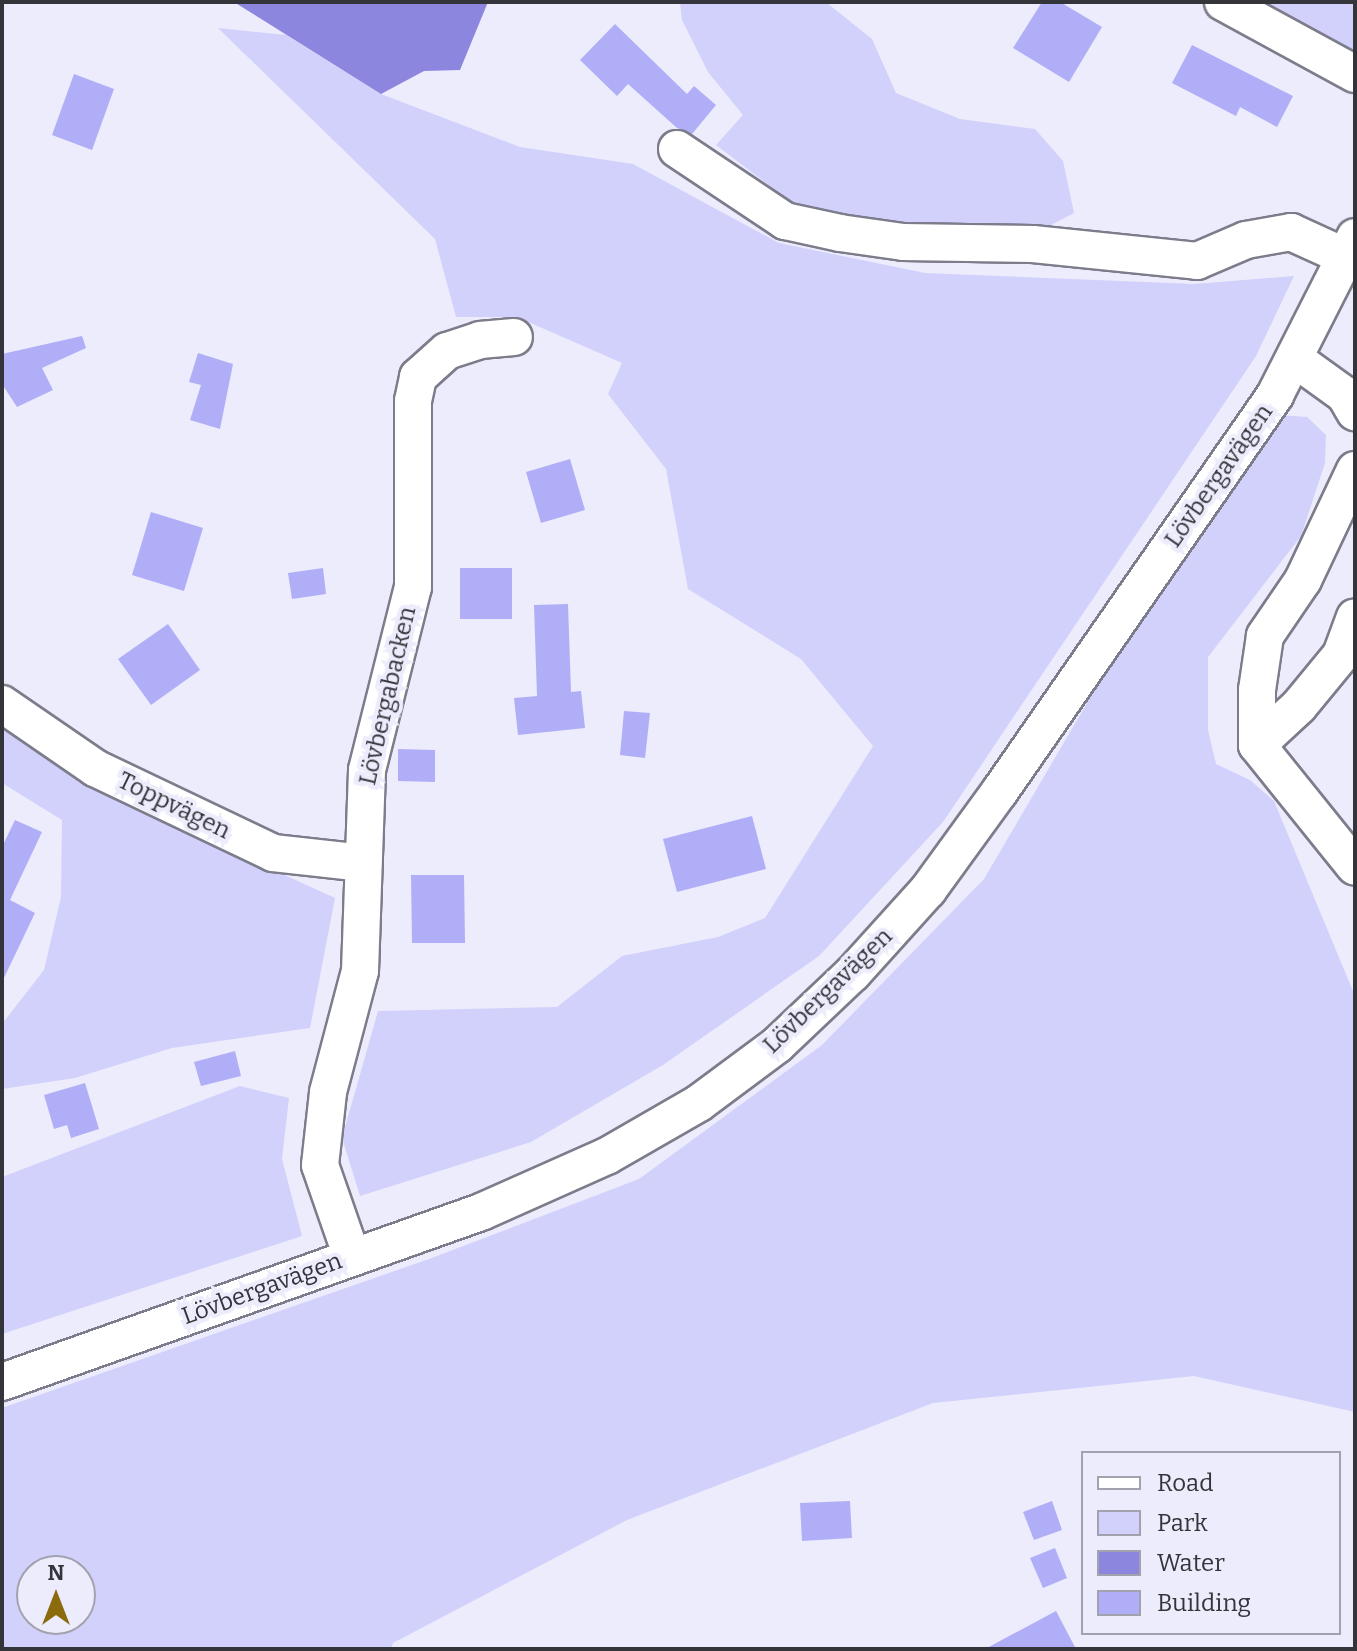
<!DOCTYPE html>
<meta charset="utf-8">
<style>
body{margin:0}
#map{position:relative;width:1357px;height:1651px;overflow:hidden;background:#ececfc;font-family:Bitter,serif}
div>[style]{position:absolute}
.green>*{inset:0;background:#d1d1fc}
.water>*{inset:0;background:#8c86df}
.building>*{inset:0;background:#b1aef8}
.roads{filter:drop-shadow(2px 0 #7c7c8b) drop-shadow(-2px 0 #7c7c8b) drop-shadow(0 2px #7c7c8b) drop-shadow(0 -2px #7c7c8b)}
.minor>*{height:36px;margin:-18px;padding:0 18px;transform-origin:18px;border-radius:18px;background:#fff}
span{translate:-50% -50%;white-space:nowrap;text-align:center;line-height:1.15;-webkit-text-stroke:8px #ececfc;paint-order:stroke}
.street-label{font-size:24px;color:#34343b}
.frame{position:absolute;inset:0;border:4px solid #34343b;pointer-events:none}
.legend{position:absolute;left:1081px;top:1451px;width:260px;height:184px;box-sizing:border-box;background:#ececfc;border:2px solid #a2a2af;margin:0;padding:10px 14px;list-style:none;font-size:24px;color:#34343b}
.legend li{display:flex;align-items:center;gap:16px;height:40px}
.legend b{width:40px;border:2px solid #a2a2af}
.north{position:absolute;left:16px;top:1555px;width:80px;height:80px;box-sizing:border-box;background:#ececfc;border:2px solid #a2a2af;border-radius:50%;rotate:0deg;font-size:22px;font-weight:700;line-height:32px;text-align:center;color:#34343b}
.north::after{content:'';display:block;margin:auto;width:28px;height:36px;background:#8b6b0c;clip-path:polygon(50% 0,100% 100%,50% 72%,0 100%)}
</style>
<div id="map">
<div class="green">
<div style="clip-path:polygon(680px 2px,827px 3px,872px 39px,896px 93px,960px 119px,1035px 129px,1063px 161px,1074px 213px,1041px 230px,873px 224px,796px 206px,716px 145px,743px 115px,708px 72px,682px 20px)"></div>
<div style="clip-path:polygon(1239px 2px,1355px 2px,1355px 66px)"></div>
<div style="clip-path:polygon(218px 28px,286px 35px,381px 94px,520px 147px,633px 164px,779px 243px,925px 273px,1194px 284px,1294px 276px,1256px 356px,943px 822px,819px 956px,663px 1065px,531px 1142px,360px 1196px,342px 1138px,378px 1011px,557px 1007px,622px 956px,718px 937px,765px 918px,873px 746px,801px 659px,688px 589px,666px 469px,608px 394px,622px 363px,517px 317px,456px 317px,435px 239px)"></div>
<div style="clip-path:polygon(evenodd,1279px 415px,1307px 417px,1326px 435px,1325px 463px,1301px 536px,1208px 657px,1208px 730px,1216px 764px,1250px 780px,1274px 801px,1355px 996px,1355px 1412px,1194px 1376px,933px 1403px,627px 1520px,393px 1643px,391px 1649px,2px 1649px,2px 1408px,429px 1259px,639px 1179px,822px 1045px,984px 879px,1138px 616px,1279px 415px,32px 1571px,80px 1571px,80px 1619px,32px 1619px,32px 1571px)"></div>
<div style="clip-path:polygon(2px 725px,230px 850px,335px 898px,310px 1028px,172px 1048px,75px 1078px,2px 1089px,2px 1024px,44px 970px,61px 897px,62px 820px,2px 783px)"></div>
<div style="clip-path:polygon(240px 1086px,289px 1098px,282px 1159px,302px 1236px,2px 1334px,2px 1177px)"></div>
</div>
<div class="water">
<div style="clip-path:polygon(234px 2px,488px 2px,460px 70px,424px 71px,381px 94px)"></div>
</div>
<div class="building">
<div style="clip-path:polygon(1042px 2px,1060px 2px,1102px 27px,1069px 82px,1013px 48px)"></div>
<div style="clip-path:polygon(615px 24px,687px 94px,694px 86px,716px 105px,692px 134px,677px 128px,628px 84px,617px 96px,580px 60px)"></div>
<div style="clip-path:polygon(1192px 45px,1293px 96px,1277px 127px,1240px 107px,1236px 116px,1172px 83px)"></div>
<div style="clip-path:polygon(74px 74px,114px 89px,92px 150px,52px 135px)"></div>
<div style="clip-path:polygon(82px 336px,86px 348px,42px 368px,53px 390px,17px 407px,2px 384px,2px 354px)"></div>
<div style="clip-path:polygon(198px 353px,233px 364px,220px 429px,190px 420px,201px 385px,189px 382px)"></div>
<div style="clip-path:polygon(570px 459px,585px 510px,541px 523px,526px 472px)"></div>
<div style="clip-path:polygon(151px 512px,203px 528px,184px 591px,132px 575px)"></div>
<div style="clip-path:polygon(323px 568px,326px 594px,292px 599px,288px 573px)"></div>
<div style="clip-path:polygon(460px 568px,512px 568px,512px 619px,460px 619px)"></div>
<div style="clip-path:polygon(568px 604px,571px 692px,581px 691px,585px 728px,518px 735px,514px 698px,537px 696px,534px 605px)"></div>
<div style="clip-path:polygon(168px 624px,200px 670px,151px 705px,118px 659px)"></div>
<div style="clip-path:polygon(624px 711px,650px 713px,645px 758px,620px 755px)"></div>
<div style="clip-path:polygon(398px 749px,435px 750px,435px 782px,398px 781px)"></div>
<div style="clip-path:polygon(752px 816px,766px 869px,677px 892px,663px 839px)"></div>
<div style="clip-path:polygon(15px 820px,42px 832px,10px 900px,35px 913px,2px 982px,2px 847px)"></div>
<div style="clip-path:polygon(411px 875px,464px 875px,465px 943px,412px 943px)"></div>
<div style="clip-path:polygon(235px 1051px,241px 1076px,201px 1086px,194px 1062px)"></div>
<div style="clip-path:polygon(85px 1083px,99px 1129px,71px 1138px,67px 1125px,54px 1129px,44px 1095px)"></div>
<div style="clip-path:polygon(850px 1501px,852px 1538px,802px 1541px,800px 1503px)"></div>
<div style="clip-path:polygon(1052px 1501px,1062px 1530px,1034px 1540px,1023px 1512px)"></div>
<div style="clip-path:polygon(1055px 1548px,1067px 1578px,1043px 1588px,1030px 1558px)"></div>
<div style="clip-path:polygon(1056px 1611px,1076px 1649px,985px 1649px)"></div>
</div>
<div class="roads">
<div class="minor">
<div style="left:1223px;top:2px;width:150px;rotate:28.6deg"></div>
<div style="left:677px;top:149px;width:130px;rotate:33.7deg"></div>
<div style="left:785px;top:221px;width:56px;rotate:12.3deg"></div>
<div style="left:840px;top:233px;width:64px;rotate:8.1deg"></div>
<div style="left:903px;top:242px;width:130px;rotate:0.9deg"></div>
<div style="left:1033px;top:244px;width:165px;rotate:5.9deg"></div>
<div style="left:1197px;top:261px;width:53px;rotate:-23.2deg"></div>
<div style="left:1246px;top:240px;width:46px;rotate:-10.1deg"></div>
<div style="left:1291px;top:232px;width:60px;rotate:24.4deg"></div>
<div style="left:1295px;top:359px;width:62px;rotate:35.8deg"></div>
<div style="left:1345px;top:395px;width:20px;rotate:60deg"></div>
<div style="left:1355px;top:470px;width:122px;rotate:115.3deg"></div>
<div style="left:1303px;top:580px;width:68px;rotate:124.2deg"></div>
<div style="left:1265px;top:636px;width:55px;rotate:98.4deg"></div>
<div style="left:1257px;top:690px;width:55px;rotate:90deg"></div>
<div style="left:1257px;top:745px;width:156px;rotate:51.2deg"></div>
<div style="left:2px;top:704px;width:113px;rotate:34.5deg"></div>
<div style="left:95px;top:768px;width:197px;rotate:25.5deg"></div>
<div style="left:273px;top:853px;width:91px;rotate:6.3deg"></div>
<div style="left:1257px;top:745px;width:57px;rotate:-42.9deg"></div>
<div style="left:1299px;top:706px;width:66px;rotate:-50.5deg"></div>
<div style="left:1341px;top:655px;width:40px;rotate:-69.8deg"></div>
<div style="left:352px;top:1257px;width:97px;rotate:-109.2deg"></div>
<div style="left:320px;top:1165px;width:73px;rotate:-83.7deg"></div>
<div style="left:328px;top:1092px;width:125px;rotate:-75.2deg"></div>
<div style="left:360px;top:971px;width:201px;rotate:-88deg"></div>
<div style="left:367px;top:770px;width:189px;rotate:-75.9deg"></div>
<div style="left:413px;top:587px;width:186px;rotate:-90deg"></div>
<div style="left:413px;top:401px;width:25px;rotate:-78deg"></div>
<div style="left:418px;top:377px;width:39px;rotate:-42deg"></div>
<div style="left:447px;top:351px;width:35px;rotate:-18deg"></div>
<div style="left:480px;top:340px;width:34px;rotate:-5deg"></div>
<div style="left:2px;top:1382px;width:508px;rotate:-19.54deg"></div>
<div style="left:481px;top:1212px;width:138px;rotate:-24deg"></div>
<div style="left:607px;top:1156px;width:106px;rotate:-29.9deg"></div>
<div style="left:699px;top:1103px;width:97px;rotate:-36.6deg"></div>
<div style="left:777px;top:1045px;width:105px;rotate:-43.5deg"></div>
<div style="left:853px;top:973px;width:112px;rotate:-47.9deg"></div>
<div style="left:928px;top:890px;width:122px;rotate:-54deg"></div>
<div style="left:1000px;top:791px;width:482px;rotate:-55.2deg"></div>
<div style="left:1275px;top:395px;width:177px;rotate:-63.1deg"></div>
</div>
</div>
<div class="street-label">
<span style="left:1219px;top:476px;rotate:-55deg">Lövbergavägen</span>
<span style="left:388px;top:696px;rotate:-77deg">Lövbergabacken</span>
<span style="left:174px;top:806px;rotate:26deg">Toppvägen</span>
<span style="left:828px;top:991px;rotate:-44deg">Lövbergavägen</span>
<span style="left:262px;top:1289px;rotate:-20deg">Lövbergavägen</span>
</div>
<div class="frame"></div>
<ul class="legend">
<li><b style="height:10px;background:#fff"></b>Road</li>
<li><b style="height:22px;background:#d1d1fc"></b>Park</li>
<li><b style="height:22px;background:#8c86df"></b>Water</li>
<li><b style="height:22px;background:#b1aef8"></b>Building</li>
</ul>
<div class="north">N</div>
</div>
